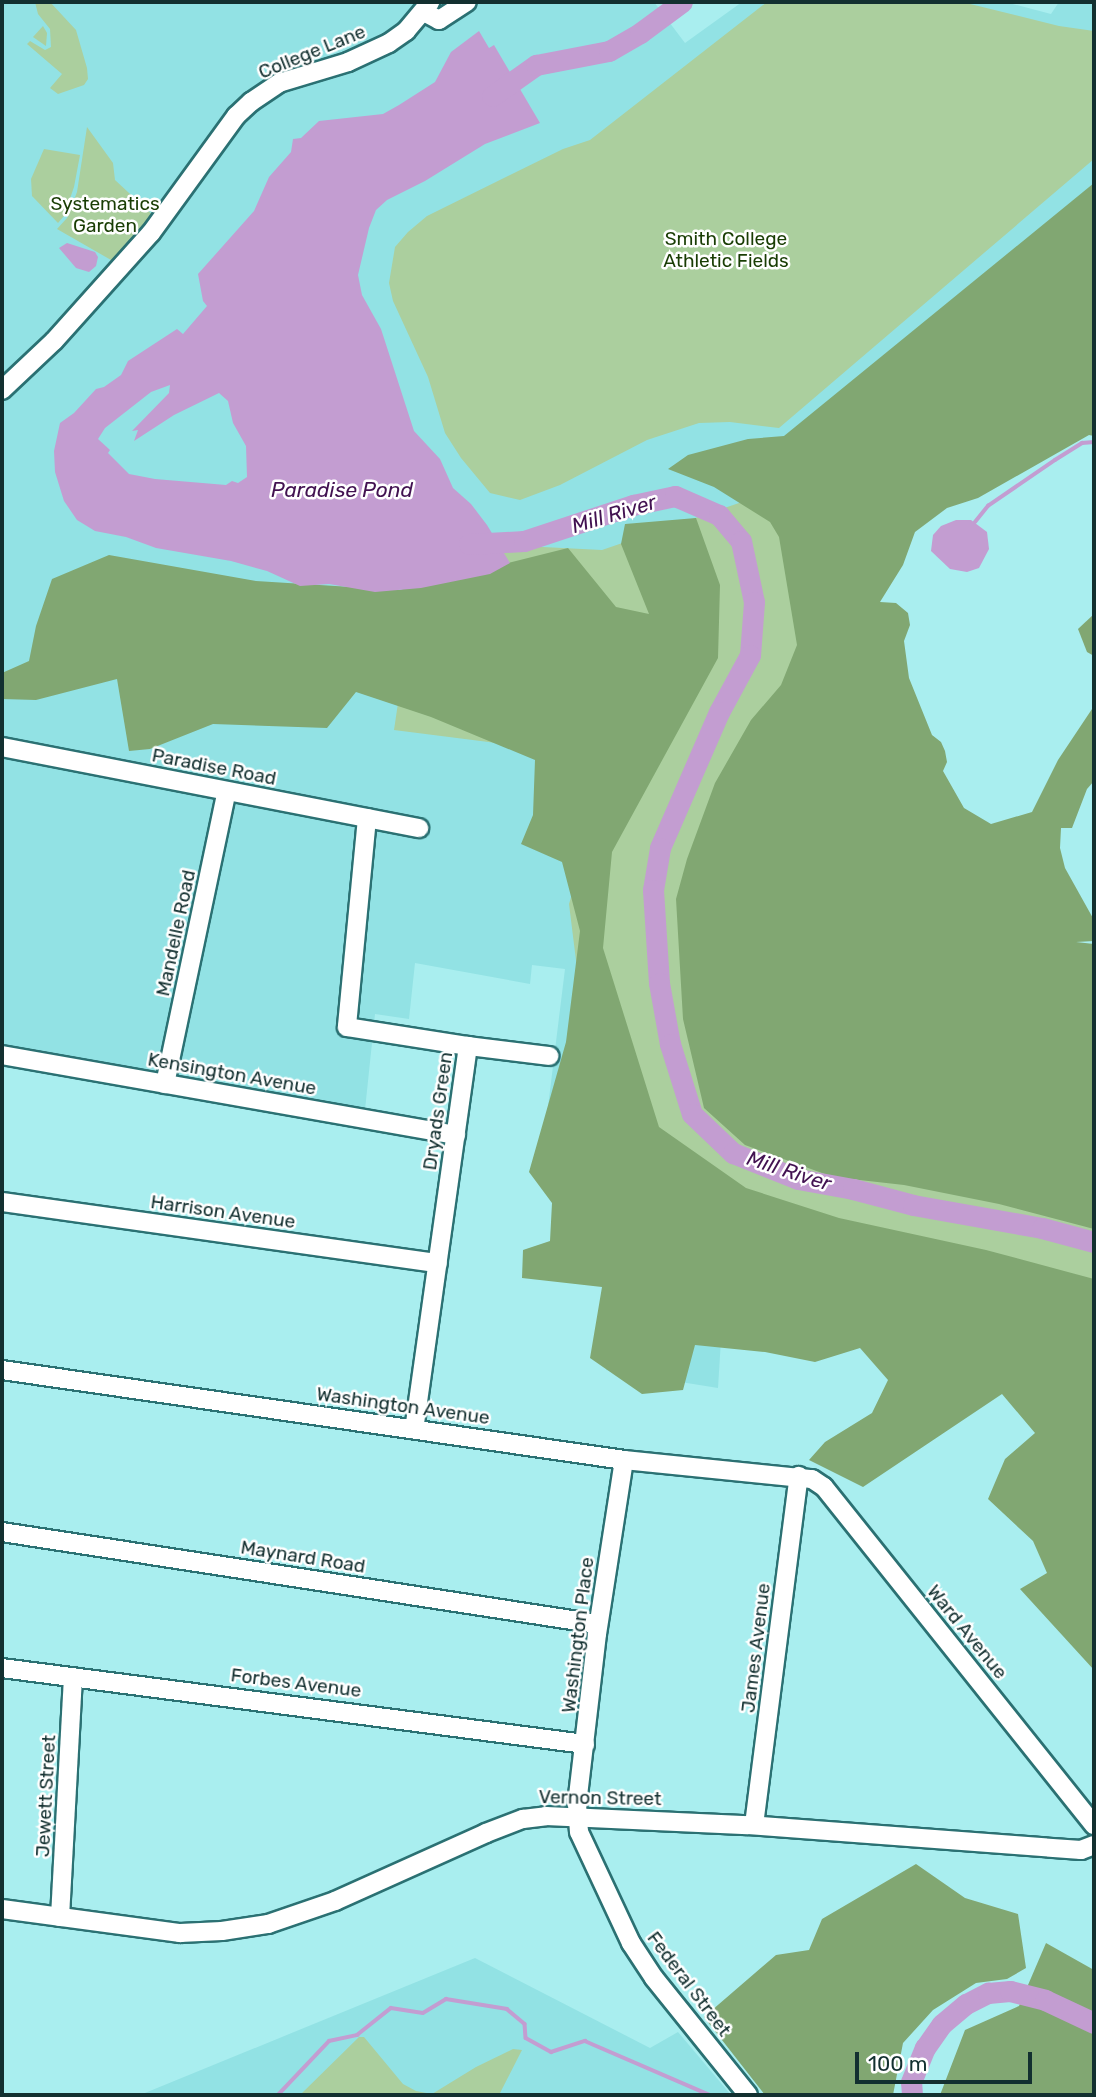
<!DOCTYPE html>
<style>
body{margin:0}
#map{position:relative;width:1096px;height:2097px;overflow:hidden;background:#a9eeef;font-family:Rubik,sans-serif}
div>[style]{position:absolute}
.built>*{inset:0;background:#92e2e4}
.green>*{inset:0;background:#abcf9e}
.forest>*{inset:0;background:#81a772}
.water>*{inset:0;background:#c39dd1}
.stream>*{height:3.5px;margin:-1.75px;padding:0 1.75px;transform-origin:1.75px;border-radius:1.75px;background:#c39dd1}
.river>*{height:21px;margin:-10.5px;padding:0 10.5px;transform-origin:10.5px;border-radius:10.5px;background:#c39dd1}
.roads{filter:drop-shadow(2px 0 #2b7173) drop-shadow(-2px 0 #2b7173) drop-shadow(0 2px #2b7173) drop-shadow(0 -2px #2b7173)}
.minor>*{height:18px;margin:-9px;padding:0 9px;transform-origin:9px;border-radius:9px;background:#fff}
span{translate:-50% -50%;white-space:nowrap;text-align:center;line-height:1.15;-webkit-text-stroke:5px #fff;paint-order:stroke}
.street-label{font-size:19px;color:#133030}
.park-label{font-size:19px;color:#193d04}
.water-label{font-size:21px;color:#421251;font-style:italic}
.frame{position:absolute;inset:0;border:4px solid #133030;pointer-events:none}
.scale{position:absolute;left:855px;top:2052px;width:177px;height:32px;box-sizing:border-box;border:4px solid #133030;border-top:0;padding-left:9px;font-size:21px;line-height:24px;white-space:nowrap;color:#133030;-webkit-text-stroke:5px #fff;paint-order:stroke}
</style>
<div id="map">
<div class="built">
<div style="clip-path:polygon(2px 2px,654px 2px,685px 43px,742px 2px,1005px 2px,1051px 14px,1059px 2px,1094px 2px,1094px 370px,797px 635px,728px 1227px,718px 1388px,606px 1370px,617px 1275px,576px 1136px,545px 1131px,565px 969px,532px 965px,530px 984px,415px 963px,409px 1019px,375px 1014px,365px 1110px,2px 1046px)"></div>
<div style="clip-path:polygon(475px 1958px,650px 2048px,678px 2032px,731px 2095px,140px 2095px)"></div>
</div>
<div class="green">
<div style="clip-path:polygon(35px 2px,50px 2px,76px 30px,87px 68px,88px 79px,84px 85px,58px 94px,50px 88px,62px 74px,27px 44px,30px 41px,45px 50px,51px 47px,50px 29px,38px 14px)"></div>
<div style="clip-path:polygon(767px 2px,962px 2px,1059px 26px,1094px 31px,1094px 159px,779px 428px,730px 422px,699px 423px,647px 440px,560px 485px,520px 500px,490px 493px,461px 458px,445px 433px,428px 377px,393px 301px,389px 283px,395px 247px,408px 232px,427px 216px,563px 149px,590px 140px)"></div>
<div style="clip-path:polygon(43px 26px,47px 33px,46px 46px,33px 37px)"></div>
<div style="clip-path:polygon(87px 127px,113px 163px,115px 180px,155px 217px,91px 292px,87px 289px,111px 260px,57px 229px,67px 218px,77px 192px)"></div>
<div style="clip-path:polygon(44px 149px,80px 155px,74px 187px,64px 216px,58px 223px,32px 196px,31px 179px)"></div>
<div style="clip-path:polygon(785px 460px,875px 768px,1094px 1163px,1094px 1327px,737px 1234px,590px 1073px,569px 904px,613px 758px,394px 730px,422px 541px,602px 550px,739px 503px)"></div>
<div style="clip-path:polygon(359px 2037px,364px 2037px,403px 2084px,416px 2091px,432px 2094px,476px 2067px,513px 2049px,522px 2050px,499px 2095px,300px 2095px)"></div>
</div>
<div class="forest">
<div style="clip-path:polygon(1094px 183px,1094px 436px,1089px 435px,978px 498px,947px 508px,915px 532px,903px 565px,880px 602px,896px 603px,908px 613px,910px 625px,904px 641px,909px 678px,932px 735px,941px 742px,945px 751px,947px 762px,943px 771px,964px 808px,991px 824px,1032px 812px,1058px 760px,1094px 706px,1094px 781px,1087px 789px,1072px 828px,1061px 828px,1060px 848px,1065px 868px,1094px 920px,1094px 941px,1076px 942px,1094px 944px,1094px 1229px,999px 1204px,904px 1185px,833px 1177px,745px 1145px,704px 1108px,683px 1019px,676px 899px,687px 859px,715px 783px,751px 720px,781px 685px,797px 645px,779px 537px,770px 522px,714px 487px,668px 469px,688px 455px,748px 439px,784px 436px)"></div>
<div style="clip-path:polygon(696px 518px,720px 585px,718px 658px,612px 852px,603px 948px,659px 1127px,746px 1188px,839px 1218px,986px 1250px,1094px 1279px,1094px 1670px,1020px 1589px,1047px 1573px,1033px 1541px,988px 1499px,1005px 1459px,1035px 1433px,1002px 1394px,863px 1487px,809px 1460px,825px 1442px,872px 1413px,888px 1380px,860px 1348px,815px 1362px,765px 1352px,695px 1345px,683px 1390px,642px 1394px,590px 1358px,602px 1287px,522px 1278px,523px 1250px,550px 1241px,552px 1203px,529px 1172px,566px 1042px,580px 931px,562px 862px,521px 844px,533px 815px,535px 760px,431px 717px,356px 692px,327px 728px,213px 724px,150px 749px,129px 751px,117px 679px,36px 700px,2px 699px,2px 673px,29px 661px,36px 626px,52px 579px,109px 555px,256px 581px,399px 590px,568px 548px,616px 607px,649px 614px,621px 544px,625px 524px)"></div>
<div style="clip-path:polygon(1094px 614px,1094px 656px,1087px 652px,1078px 629px)"></div>
<div style="clip-path:polygon(916px 1864px,965px 1898px,1018px 1914px,1026px 1968px,1007px 1979px,976px 1983px,933px 2010px,903px 2043px,893px 2095px,765px 2095px,704px 2017px,776px 1955px,809px 1950px,822px 1919px)"></div>
<div style="clip-path:polygon(1046px 1943px,1094px 1970px,1094px 2095px,940px 2095px,965px 2030px,1019px 2006px)"></div>
</div>
<div class="water">
<div style="clip-path:polygon(evenodd,479px 31px,489px 48px,494px 45px,540px 123px,485px 144px,425px 181px,387px 200px,376px 210px,369px 228px,358px 275px,362px 295px,381px 329px,414px 431px,440px 459px,453px 488px,471px 504px,487px 525px,510px 563px,490px 574px,421px 588px,375px 592px,329px 584px,300px 586px,267px 571px,231px 561px,156px 548px,126px 537px,95px 531px,77px 520px,64px 501px,55px 472px,54px 451px,60px 423px,74px 413px,96px 389px,104px 387px,121px 375px,128px 361px,177px 329px,183px 334px,207px 306px,203px 301px,198px 274px,254px 211px,269px 177px,291px 152px,293px 139px,301px 138px,319px 121px,383px 114px,399px 105px,435px 82px,451px 52px,479px 31px,170px 385px,169px 393px,132px 431px,138px 430px,134px 441px,174px 415px,219px 393px,228px 401px,233px 423px,246px 446px,247px 477px,238px 483px,232px 481px,226px 485px,155px 479px,129px 474px,108px 453px,110px 450px,98px 439px,105px 428px,151px 392px,170px 385px)"></div>
<div style="clip-path:polygon(67px 243px,95px 252px,98px 257px,96px 266px,89px 272px,76px 268px,59px 248px)"></div>
<div style="clip-path:polygon(956px 520px,971px 520px,987px 532px,989px 549px,979px 568px,967px 572px,950px 569px,931px 551px,933px 535px,941px 526px)"></div>
</div>
<div class="stream">
<div style="left:975px;top:522px;width:21px;rotate:-51deg"></div>
<div style="left:988px;top:506px;width:81px;rotate:-34.5deg"></div>
<div style="left:1055px;top:460px;width:32px;rotate:-32deg"></div>
<div style="left:1082px;top:443px;width:12px;rotate:-5deg"></div>
<div style="left:278px;top:2095px;width:74px;rotate:-46.6deg"></div>
<div style="left:329px;top:2041px;width:29px;rotate:-12deg"></div>
<div style="left:357px;top:2035px;width:43px;rotate:-38.5deg"></div>
<div style="left:391px;top:2008px;width:32px;rotate:9deg"></div>
<div style="left:423px;top:2013px;width:27px;rotate:-31deg"></div>
<div style="left:446px;top:1999px;width:62px;rotate:9.3deg"></div>
<div style="left:507px;top:2009px;width:23px;rotate:40deg"></div>
<div style="left:525px;top:2024px;width:14px;rotate:86deg"></div>
<div style="left:526px;top:2038px;width:29px;rotate:29deg"></div>
<div style="left:551px;top:2052px;width:36px;rotate:-18deg"></div>
<div style="left:585px;top:2041px;width:136px;rotate:23.4deg"></div>
</div>
<div class="river">
<div style="left:492px;top:96px;width:54px;rotate:-35.2deg"></div>
<div style="left:536px;top:65px;width:74px;rotate:-10.9deg"></div>
<div style="left:609px;top:51px;width:36px;rotate:-30deg"></div>
<div style="left:640px;top:33px;width:52px;rotate:-36.4deg"></div>
<div style="left:469px;top:544px;width:55px;rotate:-3.1deg"></div>
<div style="left:524px;top:541px;width:115px;rotate:-18.3deg"></div>
<div style="left:633px;top:505px;width:43px;rotate:-12.1deg"></div>
<div style="left:675px;top:496px;width:48px;rotate:23.4deg"></div>
<div style="left:719px;top:515px;width:34px;rotate:50deg"></div>
<div style="left:741px;top:541px;width:62px;rotate:78deg"></div>
<div style="left:754px;top:602px;width:53px;rotate:94.3deg"></div>
<div style="left:750px;top:655px;width:65px;rotate:118.5deg"></div>
<div style="left:719px;top:712px;width:148px;rotate:113.5deg"></div>
<div style="left:660px;top:848px;width:43px;rotate:99.5deg"></div>
<div style="left:653px;top:890px;width:93px;rotate:86.3deg"></div>
<div style="left:659px;top:983px;width:62px;rotate:79.8deg"></div>
<div style="left:670px;top:1044px;width:73px;rotate:72.6deg"></div>
<div style="left:692px;top:1114px;width:57px;rotate:43.6deg"></div>
<div style="left:733px;top:1153px;width:70px;rotate:21.8deg"></div>
<div style="left:798px;top:1179px;width:56px;rotate:10.3deg"></div>
<div style="left:853px;top:1189px;width:62px;rotate:14.9deg"></div>
<div style="left:913px;top:1205px;width:131px;rotate:10.1deg"></div>
<div style="left:1042px;top:1228px;width:54px;rotate:15.1deg"></div>
<div style="left:912px;top:2095px;width:13px;rotate:-94deg"></div>
<div style="left:911px;top:2082px;width:37px;rotate:-68deg"></div>
<div style="left:925px;top:2048px;width:29px;rotate:-55deg"></div>
<div style="left:942px;top:2024px;width:31px;rotate:-40deg"></div>
<div style="left:966px;top:2004px;width:25px;rotate:-27deg"></div>
<div style="left:988px;top:1993px;width:22px;rotate:-5deg"></div>
<div style="left:1010px;top:1991px;width:36px;rotate:14deg"></div>
<div style="left:1045px;top:2000px;width:54px;rotate:25.1deg"></div>
</div>
<div class="roads">
<div class="minor">
<div style="left:424px;top:12px;width:17px;rotate:28deg"></div>
<div style="left:439px;top:20px;width:33px;rotate:-33deg"></div>
<div style="left:2px;top:390px;width:71px;rotate:-43.3deg"></div>
<div style="left:54px;top:341px;width:145px;rotate:-48.1deg"></div>
<div style="left:151px;top:233px;width:145px;rotate:-54deg"></div>
<div style="left:236px;top:116px;width:21px;rotate:-43deg"></div>
<div style="left:251px;top:102px;width:34px;rotate:-34deg"></div>
<div style="left:279px;top:83px;width:72px;rotate:-16.9deg"></div>
<div style="left:348px;top:62px;width:45px;rotate:-24.9deg"></div>
<div style="left:389px;top:43px;width:21px;rotate:-35deg"></div>
<div style="left:406px;top:31px;width:38px;rotate:-50deg"></div>
<div style="left:2px;top:747px;width:425px;rotate:11deg"></div>
<div style="left:367px;top:818px;width:210px;rotate:95.5deg"></div>
<div style="left:347px;top:1027px;width:122px;rotate:8.9deg"></div>
<div style="left:468px;top:1046px;width:387px;rotate:98deg"></div>
<div style="left:468px;top:1046px;width:82px;rotate:7deg"></div>
<div style="left:2px;top:1055px;width:461px;rotate:10deg"></div>
<div style="left:165px;top:1084px;width:299px;rotate:-78.1deg"></div>
<div style="left:2px;top:1202px;width:440px;rotate:8deg"></div>
<div style="left:2px;top:1370px;width:628px;rotate:8.23deg"></div>
<div style="left:624px;top:1460px;width:189px;rotate:5.8deg"></div>
<div style="left:812px;top:1479px;width:14px;rotate:34deg"></div>
<div style="left:824px;top:1487px;width:433px;rotate:51.4deg"></div>
<div style="left:624px;top:1460px;width:176px;rotate:98.8deg"></div>
<div style="left:597px;top:1634px;width:171px;rotate:96.7deg"></div>
<div style="left:577px;top:1804px;width:28px;rotate:86deg"></div>
<div style="left:579px;top:1832px;width:123px;rotate:64.9deg"></div>
<div style="left:631px;top:1943px;width:42px;rotate:56.7deg"></div>
<div style="left:654px;top:1978px;width:150px;rotate:51.2deg"></div>
<div style="left:2px;top:1532px;width:603px;rotate:8.78deg"></div>
<div style="left:2px;top:1668px;width:588px;rotate:7.43deg"></div>
<div style="left:754px;top:1825px;width:352px;rotate:-82.7deg"></div>
<div style="left:2px;top:1909px;width:180px;rotate:7.7deg"></div>
<div style="left:180px;top:1933px;width:42px;rotate:-2.7deg"></div>
<div style="left:222px;top:1931px;width:47px;rotate:-8.7deg"></div>
<div style="left:268px;top:1924px;width:71px;rotate:-18.9deg"></div>
<div style="left:335px;top:1901px;width:166px;rotate:-24.2deg"></div>
<div style="left:486px;top:1833px;width:40px;rotate:-21deg"></div>
<div style="left:523px;top:1819px;width:23px;rotate:-7deg"></div>
<div style="left:546px;top:1816px;width:202px;rotate:2.6deg"></div>
<div style="left:748px;top:1825px;width:334px;rotate:4.3deg"></div>
<div style="left:1081px;top:1850px;width:14px;rotate:-21deg"></div>
<div style="left:60px;top:1917px;width:240px;rotate:-86.9deg"></div>
</div>
</div>
<div class="street-label">
<span style="left:312px;top:52px;rotate:-22deg">College Lane</span>
<span style="left:214px;top:767px;rotate:11deg">Paradise Road</span>
<span style="left:176px;top:933px;rotate:-78deg">Mandelle Road</span>
<span style="left:232px;top:1074px;rotate:10deg">Kensington Avenue</span>
<span style="left:438px;top:1111px;rotate:-82deg">Dryads Green</span>
<span style="left:223px;top:1212px;rotate:8deg">Harrison Avenue</span>
<span style="left:403px;top:1406px;rotate:8deg">Washington Avenue</span>
<span style="left:303px;top:1557px;rotate:9deg">Maynard Road</span>
<span style="left:967px;top:1632px;rotate:51deg">Ward Avenue</span>
<span style="left:578px;top:1635px;rotate:-83deg">Washington Place</span>
<span style="left:756px;top:1648px;rotate:-83deg">James Avenue</span>
<span style="left:296px;top:1683px;rotate:7deg">Forbes Avenue</span>
<span style="left:46px;top:1796px;rotate:-87deg">Jewett Street</span>
<span style="left:600px;top:1798px;rotate:1deg">Vernon Street</span>
<span style="left:689px;top:1984px;rotate:53deg">Federal Street</span>
</div>
<div class="park-label">
<span style="left:105px;top:215px">Systematics<br>Garden</span>
<span style="left:726px;top:250px">Smith College<br>Athletic Fields</span>
</div>
<div class="water-label">
<span style="left:342px;top:490px">Paradise Pond</span>
<span style="left:614px;top:514px;rotate:-17deg">Mill River</span>
<span style="left:789px;top:1171px;rotate:18deg">Mill River</span>
</div>
<div class="frame"></div>
<div class="scale">100 m</div>
</div>
